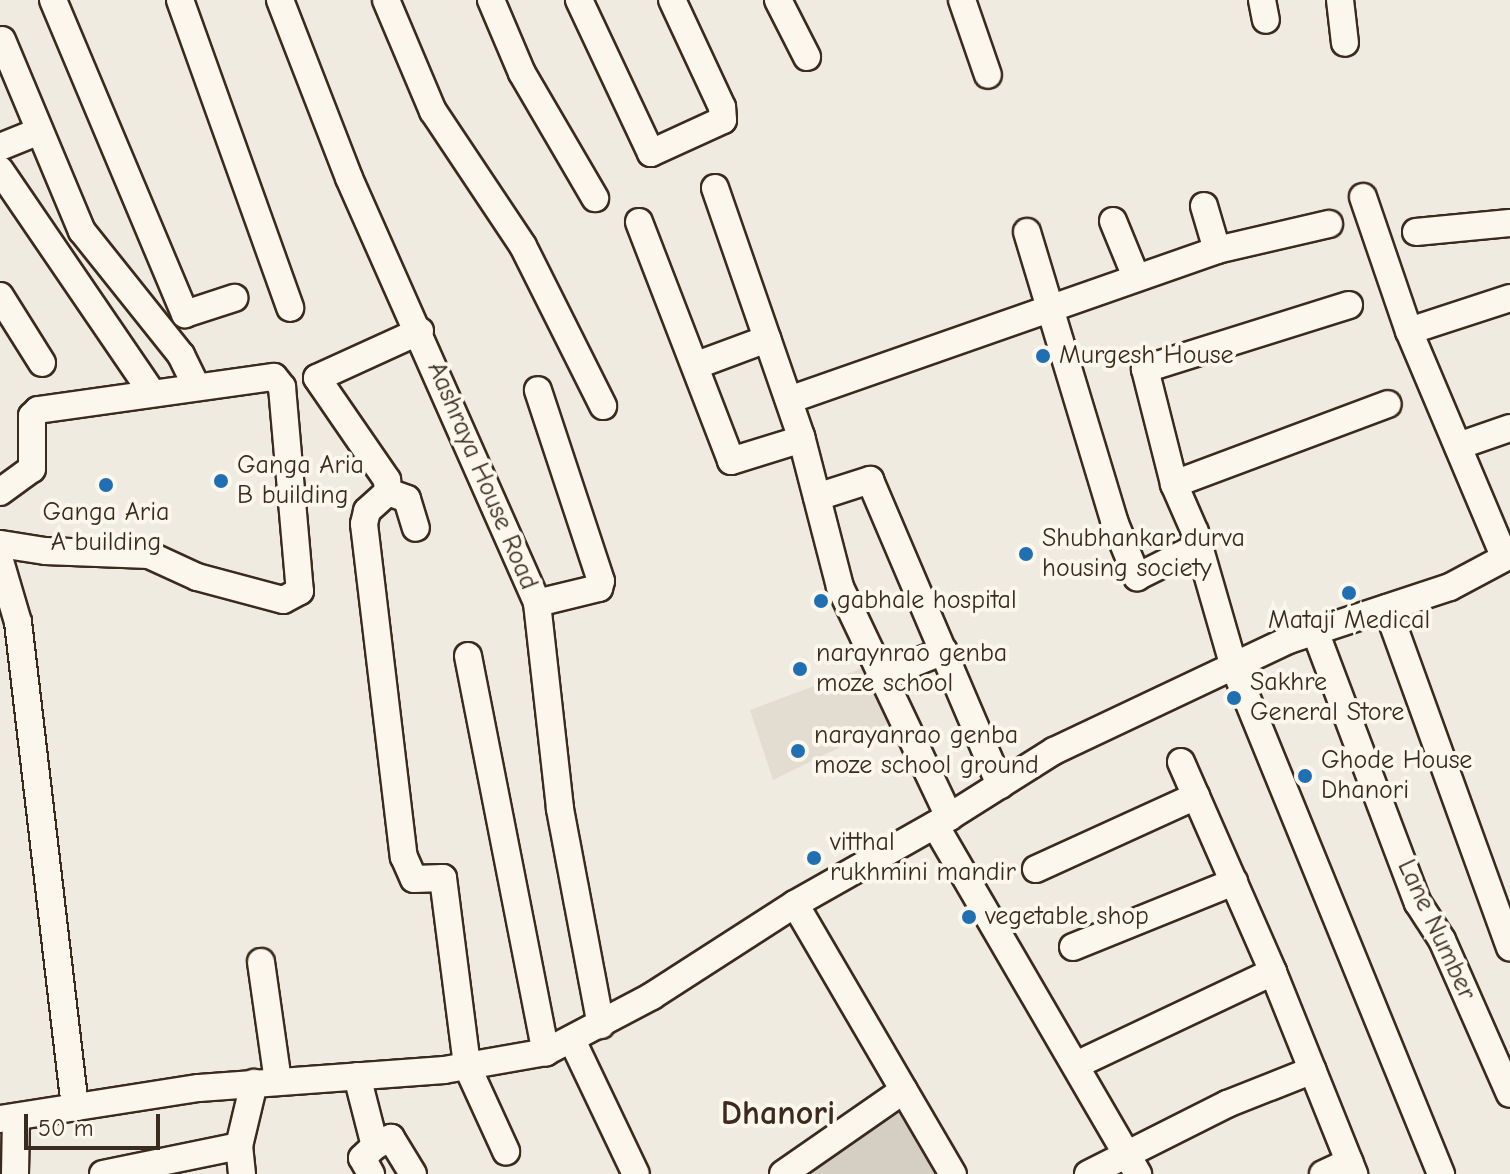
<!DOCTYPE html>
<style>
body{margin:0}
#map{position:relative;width:1510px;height:1174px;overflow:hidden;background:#f0ebe0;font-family:"Comic Neue",sans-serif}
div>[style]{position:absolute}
.built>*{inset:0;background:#e2dcd1}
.green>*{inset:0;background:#d5cec3}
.roads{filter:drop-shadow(2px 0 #3b2a1e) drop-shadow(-2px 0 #3b2a1e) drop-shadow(0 2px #3b2a1e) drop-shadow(0 -2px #3b2a1e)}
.minor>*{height:26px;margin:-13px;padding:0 13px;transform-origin:13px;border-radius:13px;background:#fbf7ec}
.dots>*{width:22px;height:22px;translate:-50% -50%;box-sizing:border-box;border:4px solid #fbf7ec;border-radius:50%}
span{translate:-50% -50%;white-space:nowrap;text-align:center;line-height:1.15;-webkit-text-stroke:8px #fbf7ec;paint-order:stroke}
.poi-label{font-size:26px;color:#3b2a1e}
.left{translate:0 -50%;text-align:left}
.street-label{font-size:26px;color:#3b2a1e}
.district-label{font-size:34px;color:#3b2a1e;font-weight:700}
.scale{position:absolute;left:24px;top:1114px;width:136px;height:36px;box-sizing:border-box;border:4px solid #3b2a1e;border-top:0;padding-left:10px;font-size:24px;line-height:28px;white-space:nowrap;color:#3b2a1e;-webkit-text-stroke:6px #fbf7ec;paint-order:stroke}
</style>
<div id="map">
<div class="built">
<div style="clip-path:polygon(865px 667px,891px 722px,773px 780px,750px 710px)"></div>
</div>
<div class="green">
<div style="clip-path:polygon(901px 1100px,944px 1174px,789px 1174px)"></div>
</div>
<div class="roads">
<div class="minor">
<div style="left:53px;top:0;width:341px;rotate:67.2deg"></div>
<div style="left:185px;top:314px;width:52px;rotate:-18.1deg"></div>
<div style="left:180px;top:0;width:327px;rotate:70.3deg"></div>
<div style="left:280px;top:0;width:191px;rotate:68.8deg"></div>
<div style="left:349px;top:178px;width:465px;rotate:66.1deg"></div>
<div style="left:537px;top:603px;width:207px;rotate:83.6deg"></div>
<div style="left:560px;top:809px;width:220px;rotate:79.3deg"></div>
<div style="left:386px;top:0;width:121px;rotate:67.1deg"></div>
<div style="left:433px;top:111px;width:162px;rotate:56.3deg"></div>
<div style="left:523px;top:246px;width:179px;rotate:63.4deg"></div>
<div style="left:491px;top:0;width:79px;rotate:67deg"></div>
<div style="left:522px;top:73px;width:145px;rotate:59.7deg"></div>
<div style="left:579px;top:0;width:169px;rotate:64.8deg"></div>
<div style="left:651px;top:153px;width:79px;rotate:-24.6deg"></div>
<div style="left:723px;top:120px;width:13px;rotate:-94deg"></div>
<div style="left:722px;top:107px;width:118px;rotate:-115deg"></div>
<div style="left:778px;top:0;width:64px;rotate:63deg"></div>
<div style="left:962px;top:0;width:79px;rotate:70.9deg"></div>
<div style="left:1262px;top:0;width:20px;rotate:79deg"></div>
<div style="left:1340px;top:0;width:43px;rotate:83.4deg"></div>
<div style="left:2px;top:40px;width:207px;rotate:67.3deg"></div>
<div style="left:82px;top:231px;width:159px;rotate:51.4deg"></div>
<div style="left:181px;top:355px;width:34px;rotate:64deg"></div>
<div style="left:0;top:147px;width:40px;rotate:-22deg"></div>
<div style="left:0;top:170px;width:270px;rotate:55.7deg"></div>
<div style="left:715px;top:188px;width:262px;rotate:70.9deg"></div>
<div style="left:801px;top:436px;width:156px;rotate:75.5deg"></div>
<div style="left:840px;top:587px;width:255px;rotate:64.6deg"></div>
<div style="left:1363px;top:197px;width:142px;rotate:71.1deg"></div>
<div style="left:1409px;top:331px;width:246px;rotate:67.1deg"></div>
<div style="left:1204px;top:206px;width:46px;rotate:73.5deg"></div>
<div style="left:1113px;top:221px;width:61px;rotate:67.7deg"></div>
<div style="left:639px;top:222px;width:256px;rotate:68.9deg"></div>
<div style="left:731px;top:461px;width:74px;rotate:-17.2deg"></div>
<div style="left:1027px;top:232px;width:302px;rotate:73.2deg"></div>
<div style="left:1114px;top:521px;width:61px;rotate:67.7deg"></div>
<div style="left:1137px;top:577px;width:65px;rotate:-26.6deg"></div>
<div style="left:1416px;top:232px;width:94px;rotate:-5.5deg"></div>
<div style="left:0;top:296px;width:79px;rotate:57.9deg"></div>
<div style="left:1349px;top:305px;width:214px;rotate:162.6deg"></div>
<div style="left:1145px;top:369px;width:119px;rotate:75.8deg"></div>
<div style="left:1174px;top:484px;width:52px;rotate:66.4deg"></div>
<div style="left:1195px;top:532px;width:137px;rotate:73.9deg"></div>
<div style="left:1233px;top:664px;width:551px;rotate:67.81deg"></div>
<div style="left:420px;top:331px;width:113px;rotate:155.5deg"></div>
<div style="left:317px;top:378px;width:124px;rotate:55.5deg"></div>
<div style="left:387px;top:480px;width:12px;rotate:85deg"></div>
<div style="left:388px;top:492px;width:28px;rotate:138deg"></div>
<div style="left:367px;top:511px;width:13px;rotate:103deg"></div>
<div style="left:364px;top:524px;width:335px;rotate:83.2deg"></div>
<div style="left:404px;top:857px;width:24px;rotate:66deg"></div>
<div style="left:414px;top:879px;width:29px;rotate:-2deg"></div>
<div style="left:443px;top:878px;width:190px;rotate:82.7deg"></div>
<div style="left:467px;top:1066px;width:94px;rotate:65.4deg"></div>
<div style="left:1409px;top:331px;width:106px;rotate:-18.1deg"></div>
<div style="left:697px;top:365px;width:75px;rotate:-20.4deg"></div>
<div style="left:789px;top:400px;width:454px;rotate:-19.3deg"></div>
<div style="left:1217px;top:250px;width:115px;rotate:-13.1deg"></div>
<div style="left:1458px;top:446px;width:55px;rotate:-19.1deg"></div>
<div style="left:1174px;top:484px;width:228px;rotate:-20.5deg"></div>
<div style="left:0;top:492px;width:39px;rotate:-36deg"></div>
<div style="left:32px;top:469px;width:53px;rotate:-90deg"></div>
<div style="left:32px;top:416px;width:8px;rotate:-45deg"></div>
<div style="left:38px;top:410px;width:238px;rotate:-8deg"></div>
<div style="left:274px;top:377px;width:13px;rotate:51deg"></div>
<div style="left:282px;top:387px;width:205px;rotate:85deg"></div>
<div style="left:300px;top:591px;width:19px;rotate:152deg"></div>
<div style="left:283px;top:600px;width:89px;rotate:-165deg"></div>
<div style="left:197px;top:577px;width:53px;rotate:-155.4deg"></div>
<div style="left:149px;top:555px;width:104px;rotate:-177.8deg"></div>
<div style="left:45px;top:551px;width:46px;rotate:-171.2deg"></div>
<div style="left:388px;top:492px;width:20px;rotate:20deg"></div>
<div style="left:407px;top:499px;width:30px;rotate:73deg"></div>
<div style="left:817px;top:497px;width:56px;rotate:-17.8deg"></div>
<div style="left:870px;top:480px;width:332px;rotate:66.9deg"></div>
<div style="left:0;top:561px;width:64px;rotate:73.6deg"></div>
<div style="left:18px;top:622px;width:489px;rotate:83.3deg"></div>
<div style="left:537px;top:603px;width:64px;rotate:-13.6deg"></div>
<div style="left:599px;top:588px;width:7px;rotate:-74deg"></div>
<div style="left:601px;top:581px;width:201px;rotate:-108.3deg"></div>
<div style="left:1387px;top:608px;width:361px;rotate:70.1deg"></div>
<div style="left:1315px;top:631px;width:291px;rotate:69.3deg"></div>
<div style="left:1418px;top:903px;width:44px;rotate:57deg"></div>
<div style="left:1442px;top:940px;width:168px;rotate:66.2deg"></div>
<div style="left:468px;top:656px;width:404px;rotate:78.9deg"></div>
<div style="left:879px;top:677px;width:70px;rotate:-21.8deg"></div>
<div style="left:1181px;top:762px;width:229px;rotate:66.3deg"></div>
<div style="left:1273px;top:972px;width:218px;rotate:68.1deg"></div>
<div style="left:935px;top:825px;width:404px;rotate:59.8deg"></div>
<div style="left:1036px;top:869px;width:176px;rotate:-24.5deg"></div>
<div style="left:795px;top:904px;width:313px;rotate:59.7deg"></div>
<div style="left:1073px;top:947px;width:174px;rotate:-22deg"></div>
<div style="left:261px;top:962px;width:121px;rotate:81.9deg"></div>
<div style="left:572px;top:1040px;width:148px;rotate:64.5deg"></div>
<div style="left:1076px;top:1065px;width:218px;rotate:-25.3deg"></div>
<div style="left:357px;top:1076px;width:72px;rotate:75.6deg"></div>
<div style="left:375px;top:1146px;width:18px;rotate:-27deg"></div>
<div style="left:391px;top:1138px;width:42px;rotate:58.6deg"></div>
<div style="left:0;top:1119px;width:201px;rotate:-8.9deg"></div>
<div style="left:199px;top:1088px;width:246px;rotate:-4.2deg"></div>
<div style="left:444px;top:1070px;width:104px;rotate:-10deg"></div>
<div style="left:546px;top:1052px;width:120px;rotate:-27.8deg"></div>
<div style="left:652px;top:996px;width:170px;rotate:-32.8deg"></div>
<div style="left:795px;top:904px;width:177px;rotate:-29.5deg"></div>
<div style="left:949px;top:817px;width:124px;rotate:-32.2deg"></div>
<div style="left:1054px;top:751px;width:260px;rotate:-25.3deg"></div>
<div style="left:1289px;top:640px;width:169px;rotate:-18.2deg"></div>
<div style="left:1450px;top:587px;width:68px;rotate:-28.1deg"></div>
<div style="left:15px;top:1174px;width:57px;rotate:-89deg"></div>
<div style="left:103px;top:1174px;width:139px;rotate:-11.6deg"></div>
<div style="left:242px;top:1174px;width:28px;rotate:-96deg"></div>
<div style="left:239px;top:1146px;width:65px;rotate:-76.6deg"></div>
<div style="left:371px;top:1174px;width:18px;rotate:-119deg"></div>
<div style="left:362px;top:1158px;width:18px;rotate:-43deg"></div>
<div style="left:783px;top:1174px;width:147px;rotate:-34.8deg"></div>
<div style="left:1088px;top:1174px;width:156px;rotate:-26.7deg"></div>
<div style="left:1227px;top:1104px;width:92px;rotate:-21.6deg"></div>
<div style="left:1323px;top:1174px;width:29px;rotate:-25deg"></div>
</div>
</div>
<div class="dots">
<div style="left:1043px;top:356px;background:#1f6fb2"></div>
<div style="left:221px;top:481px;background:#1f6fb2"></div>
<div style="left:106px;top:485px;background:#1f6fb2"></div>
<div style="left:1026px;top:554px;background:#1f6fb2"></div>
<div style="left:1349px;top:593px;background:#1f6fb2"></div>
<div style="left:821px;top:601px;background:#1f6fb2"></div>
<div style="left:800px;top:669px;background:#1f6fb2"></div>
<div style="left:1234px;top:698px;background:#1f6fb2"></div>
<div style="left:798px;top:751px;background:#1f6fb2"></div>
<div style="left:1305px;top:776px;background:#1f6fb2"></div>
<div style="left:814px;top:858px;background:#1f6fb2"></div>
<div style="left:969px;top:917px;background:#1f6fb2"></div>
</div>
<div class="poi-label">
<span class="left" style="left:1059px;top:356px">Murgesh House</span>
<span class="left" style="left:237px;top:481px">Ganga Aria<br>B building</span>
<span style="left:106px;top:528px">Ganga Aria<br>A building</span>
<span class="left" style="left:1042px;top:554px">Shubhankar durva<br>housing society</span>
<span class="left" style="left:837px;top:601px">gabhale hospital</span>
<span style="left:1349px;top:621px">Mataji Medical</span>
<span class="left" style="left:816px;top:669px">naraynrao genba<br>moze school</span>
<span class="left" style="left:1250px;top:698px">Sakhre<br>General Store</span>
<span class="left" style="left:814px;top:751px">narayanrao genba<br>moze school ground</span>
<span class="left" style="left:1321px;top:776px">Ghode House<br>Dhanori</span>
<span class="left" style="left:830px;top:858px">vitthal<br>rukhmini mandir</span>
<span class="left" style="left:985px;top:917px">vegetable shop</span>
</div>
<div class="street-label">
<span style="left:482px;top:476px;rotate:67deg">Aashraya House Road</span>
<span style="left:1436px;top:930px;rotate:65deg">Lane Number</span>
</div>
<div class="district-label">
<span style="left:778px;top:1114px">Dhanori</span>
</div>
<div class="scale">50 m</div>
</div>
